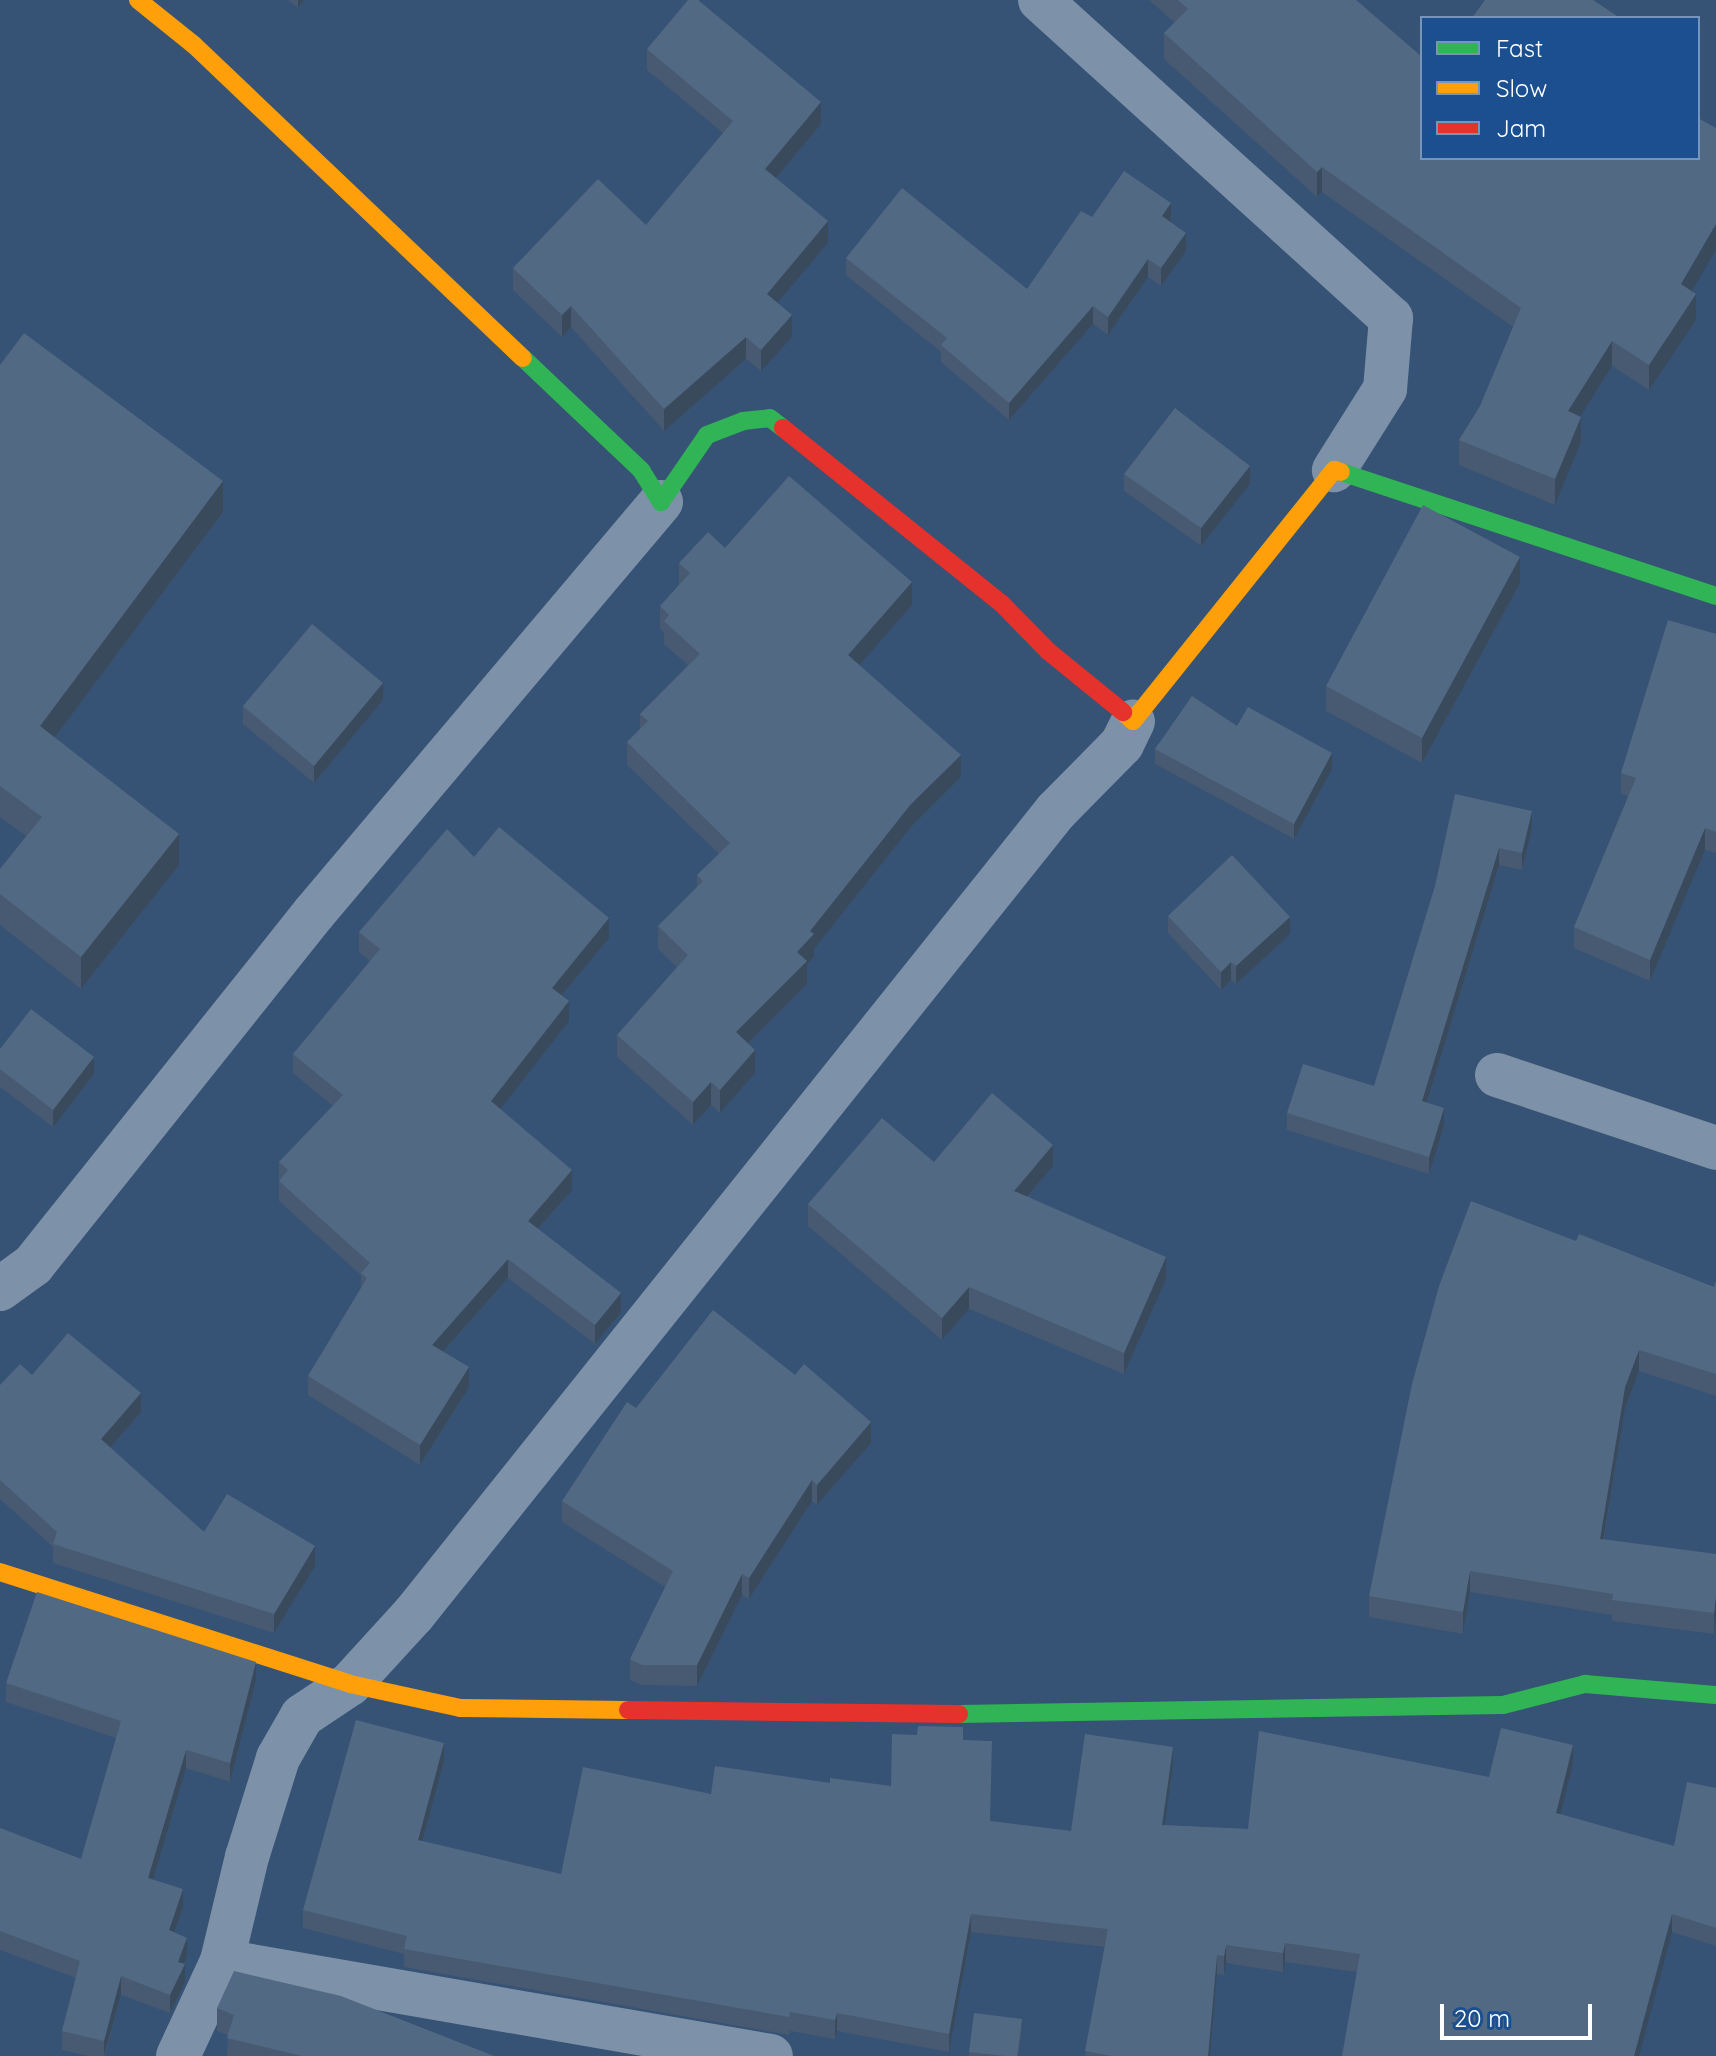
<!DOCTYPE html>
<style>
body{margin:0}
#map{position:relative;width:1716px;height:2056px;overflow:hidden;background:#365274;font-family:Quicksand,sans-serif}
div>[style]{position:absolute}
.street>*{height:44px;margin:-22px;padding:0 22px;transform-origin:22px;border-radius:22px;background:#7d92a8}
.fast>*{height:18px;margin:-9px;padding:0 9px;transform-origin:9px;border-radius:9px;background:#30b455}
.slow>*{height:18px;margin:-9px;padding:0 9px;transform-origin:9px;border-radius:9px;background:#ff9f0a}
.jam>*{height:18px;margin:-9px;padding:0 9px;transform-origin:9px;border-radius:9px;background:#e5322d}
.wall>*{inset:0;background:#475a72}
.shaded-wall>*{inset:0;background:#394a5c}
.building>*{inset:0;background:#526984}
span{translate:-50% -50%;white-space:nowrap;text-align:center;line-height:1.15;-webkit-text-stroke:6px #1b4f8f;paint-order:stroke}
.legend{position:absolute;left:1420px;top:16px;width:280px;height:144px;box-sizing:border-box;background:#1b4f8f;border:2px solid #7695bc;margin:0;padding:10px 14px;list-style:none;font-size:24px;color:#fff}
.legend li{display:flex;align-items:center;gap:16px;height:40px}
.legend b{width:40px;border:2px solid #7695bc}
.scale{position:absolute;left:1440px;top:2004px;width:152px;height:36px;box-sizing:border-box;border:4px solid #fff;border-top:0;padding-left:10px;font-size:24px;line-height:28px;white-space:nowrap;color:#fff;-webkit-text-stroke:6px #1b4f8f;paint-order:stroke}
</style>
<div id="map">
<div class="street">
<div style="left:1040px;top:0;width:474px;rotate:42.2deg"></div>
<div style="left:1391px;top:318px;width:71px;rotate:94.8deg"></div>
<div style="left:1385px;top:389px;width:96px;rotate:122.2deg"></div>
<div style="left:1497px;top:1075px;width:231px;rotate:18.4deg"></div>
<div style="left:0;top:1289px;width:41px;rotate:-36deg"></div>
<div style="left:33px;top:1265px;width:450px;rotate:-51.4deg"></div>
<div style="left:314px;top:913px;width:538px;rotate:-49.83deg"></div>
<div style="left:222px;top:1961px;width:557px;rotate:9.82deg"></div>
<div style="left:178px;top:2056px;width:105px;rotate:-65.1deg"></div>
<div style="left:222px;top:1961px;width:107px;rotate:-76.5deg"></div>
<div style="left:247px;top:1857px;width:104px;rotate:-72.6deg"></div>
<div style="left:278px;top:1758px;width:48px;rotate:-60.3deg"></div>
<div style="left:302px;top:1716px;width:58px;rotate:-33.7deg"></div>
<div style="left:350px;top:1684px;width:95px;rotate:-47.6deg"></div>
<div style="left:414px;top:1614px;width:1028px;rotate:-51.36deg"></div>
<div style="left:1056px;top:811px;width:94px;rotate:-45.4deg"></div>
<div style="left:1122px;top:744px;width:25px;rotate:-64deg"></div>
</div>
<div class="fast">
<div style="left:523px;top:358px;width:163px;rotate:43.5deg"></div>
<div style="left:641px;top:470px;width:38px;rotate:58deg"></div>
<div style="left:661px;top:502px;width:81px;rotate:-55.5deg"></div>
<div style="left:707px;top:435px;width:39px;rotate:-21deg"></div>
<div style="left:743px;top:421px;width:27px;rotate:-6deg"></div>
<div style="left:770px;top:418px;width:16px;rotate:38deg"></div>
<div style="left:1341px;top:472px;width:395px;rotate:18.3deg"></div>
<div style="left:959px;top:1714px;width:544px;rotate:-0.95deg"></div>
<div style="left:1503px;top:1705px;width:85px;rotate:-14.4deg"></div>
<div style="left:1585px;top:1684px;width:131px;rotate:4.8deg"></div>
</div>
<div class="slow">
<div style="left:138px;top:0;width:72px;rotate:38.8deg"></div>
<div style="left:194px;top:45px;width:454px;rotate:43.6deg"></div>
<div style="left:1123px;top:712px;width:13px;rotate:42deg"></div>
<div style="left:1133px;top:721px;width:322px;rotate:-51.3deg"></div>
<div style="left:1334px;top:470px;width:7px;rotate:16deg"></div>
<div style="left:0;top:1572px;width:367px;rotate:17.7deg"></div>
<div style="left:350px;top:1684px;width:113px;rotate:12.3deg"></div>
<div style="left:460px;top:1708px;width:168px;rotate:0.7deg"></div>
</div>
<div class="jam">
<div style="left:783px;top:428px;width:281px;rotate:38.8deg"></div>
<div style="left:1002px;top:604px;width:66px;rotate:45.6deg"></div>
<div style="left:1048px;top:651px;width:97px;rotate:39.1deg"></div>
<div style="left:628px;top:1710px;width:331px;rotate:0.7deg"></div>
</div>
<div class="wall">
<div style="clip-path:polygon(288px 0,304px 0,298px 8px)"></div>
<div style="clip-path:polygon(1149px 0,1356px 0,1692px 291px,1696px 320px,1649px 390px,1612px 366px,1580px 416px,1581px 442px,1555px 505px,1459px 465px,1459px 440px,1480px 406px,1513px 327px,1322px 192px,1317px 197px,1164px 59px,1164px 33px,1175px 23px)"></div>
<div style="clip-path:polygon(647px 49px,821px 124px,776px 178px,828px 243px,777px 303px,792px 337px,761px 371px,746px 359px,664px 431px,571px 327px,562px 337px,513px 290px,513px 268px,646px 225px,723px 133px,647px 70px)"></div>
<div style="clip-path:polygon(1092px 217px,1171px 221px,1170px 222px,1186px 251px,1161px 286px,1148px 277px,1108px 335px,1093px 324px,1009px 420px,941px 362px,941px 352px,846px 275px,846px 258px,1027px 289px)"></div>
<div style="clip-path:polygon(0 365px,223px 512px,55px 737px,179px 865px,81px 989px,0 925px,0 869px,26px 836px,0 817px)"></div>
<div style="clip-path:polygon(1124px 474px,1250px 484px,1201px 546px,1124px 491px)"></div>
<div style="clip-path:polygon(725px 548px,912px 605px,859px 665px,961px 777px,911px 827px,814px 949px,814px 957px,807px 964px,807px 984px,748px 1043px,755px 1073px,720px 1113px,711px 1105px,693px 1125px,617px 1057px,617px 1035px,677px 967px,658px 949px,658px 926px,697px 887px,697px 875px,719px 854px,627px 765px,627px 742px,640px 729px,640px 714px,688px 665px,664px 644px,664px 633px,660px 629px,660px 606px,679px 585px,679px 563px)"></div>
<div style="clip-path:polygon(1520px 583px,1422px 763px,1326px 711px,1326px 686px)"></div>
<div style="clip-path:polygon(1716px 634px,1716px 853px,1705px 850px,1650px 981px,1574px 948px,1574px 927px,1628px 796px,1621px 794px,1621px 773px)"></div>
<div style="clip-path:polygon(383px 700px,314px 783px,243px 724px,243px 706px)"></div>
<div style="clip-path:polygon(1237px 726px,1332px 769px,1294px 839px,1155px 764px,1155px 749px)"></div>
<div style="clip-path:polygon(1532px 828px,1522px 870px,1499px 865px,1427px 1102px,1444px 1125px,1429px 1174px,1287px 1130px,1287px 1113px,1374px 1086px,1435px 886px)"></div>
<div style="clip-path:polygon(474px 857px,609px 938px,562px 995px,569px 1021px,500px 1109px,572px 1190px,538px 1229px,621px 1312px,595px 1344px,508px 1278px,443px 1352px,469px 1387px,420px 1465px,308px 1395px,308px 1376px,361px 1288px,361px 1275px,279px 1201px,279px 1162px,333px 1106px,293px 1073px,293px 1054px,370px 961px,359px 952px,359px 932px)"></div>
<div style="clip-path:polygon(1168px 916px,1290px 934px,1236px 984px,1231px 980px,1221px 990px,1168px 933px)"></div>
<div style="clip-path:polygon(0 1049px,94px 1074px,53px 1127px,0 1087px)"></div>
<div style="clip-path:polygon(934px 1162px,1053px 1166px,1028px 1196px,1166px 1279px,1124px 1374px,969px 1309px,942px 1340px,808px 1226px,808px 1204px)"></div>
<div style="clip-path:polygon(1576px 1241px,1714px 1287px,1716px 1281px,1716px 1396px,1639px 1371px,1625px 1408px,1604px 1539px,1716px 1554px,1716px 1617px,1714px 1634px,1612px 1621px,1612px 1615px,1470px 1592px,1463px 1634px,1369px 1617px,1369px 1596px)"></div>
<div style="clip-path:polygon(32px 1375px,141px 1412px,110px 1448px,204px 1532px,315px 1566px,274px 1633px,53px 1563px,53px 1547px,0 1499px,0 1385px)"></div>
<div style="clip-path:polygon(636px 1408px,871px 1443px,817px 1505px,812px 1501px,749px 1599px,742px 1595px,697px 1686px,642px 1685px,630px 1680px,630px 1659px,665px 1587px,562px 1522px,562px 1501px)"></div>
<div style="clip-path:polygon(256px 1680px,230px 1782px,186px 1768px,153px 1879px,183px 1907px,175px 1933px,187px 1956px,184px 1964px,185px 1982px,170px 2013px,121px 1995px,105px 2056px,89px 2056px,62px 2050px,62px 2031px,76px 1978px,0 1950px,0 1828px,81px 1859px,116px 1738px,6px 1702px,6px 1683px)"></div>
<div style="clip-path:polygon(963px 1740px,991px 1821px,1071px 1831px,1173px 1765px,1164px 1825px,1248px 1829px,1489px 1777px,1573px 1764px,1560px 1814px,1674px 1846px,1716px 1788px,1716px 1946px,1672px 1932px,1357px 1972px,1285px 1962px,1283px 1972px,1226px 1963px,1224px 1975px,1217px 1974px,1210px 2056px,1085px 2056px,1105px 1947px,971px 1932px,949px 2052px,837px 2031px,835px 2039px,790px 2031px,789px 2035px,404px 1967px,404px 1954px,303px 1928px,303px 1910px,444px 1761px,423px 1841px,561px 1874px,711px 1794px,830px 1783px,891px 1786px)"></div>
<div style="clip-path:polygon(217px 2008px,494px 2056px,227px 2056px,228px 2035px,217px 2031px)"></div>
<div style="clip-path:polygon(1022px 2028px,1018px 2056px,969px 2056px,969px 2052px)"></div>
</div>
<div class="shaded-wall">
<div style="clip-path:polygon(298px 0,304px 0,298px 8px)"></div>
<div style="clip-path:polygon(821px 102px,821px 124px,765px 191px,765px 169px)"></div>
<div style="clip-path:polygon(1322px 167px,1322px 192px,1317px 197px,1317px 172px)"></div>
<div style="clip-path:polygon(1171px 203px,1171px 221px,1162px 234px,1162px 216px)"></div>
<div style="clip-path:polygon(828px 221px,828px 243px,767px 315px,767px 294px)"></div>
<div style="clip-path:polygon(1716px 224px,1716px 250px,1681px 309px,1681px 284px)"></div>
<div style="clip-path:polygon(1186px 233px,1186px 251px,1161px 286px,1161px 268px)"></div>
<div style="clip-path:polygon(1148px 259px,1148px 277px,1108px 335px,1108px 317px)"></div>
<div style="clip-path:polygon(1696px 294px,1696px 320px,1649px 390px,1649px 365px)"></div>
<div style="clip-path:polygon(571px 306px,571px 327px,562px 337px,562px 315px)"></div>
<div style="clip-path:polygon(1093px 306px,1093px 324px,1009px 420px,1009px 403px)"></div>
<div style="clip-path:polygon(792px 315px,792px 337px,761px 371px,761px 350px)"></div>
<div style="clip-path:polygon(746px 337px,746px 359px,664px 431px,664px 409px)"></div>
<div style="clip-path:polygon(1612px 341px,1612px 366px,1568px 436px,1568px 411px)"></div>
<div style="clip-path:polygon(1581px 417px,1581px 442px,1555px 505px,1555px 479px)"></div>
<div style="clip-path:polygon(1250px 466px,1250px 484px,1201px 546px,1201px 528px)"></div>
<div style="clip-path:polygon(223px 481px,223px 512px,40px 757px,40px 726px)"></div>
<div style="clip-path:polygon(1520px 557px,1520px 583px,1422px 763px,1422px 738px)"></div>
<div style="clip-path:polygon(912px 582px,912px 605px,848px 678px,848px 655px)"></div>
<div style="clip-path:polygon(383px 683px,383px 700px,314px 783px,314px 766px)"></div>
<div style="clip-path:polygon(1332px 753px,1332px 769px,1294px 839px,1294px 824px)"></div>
<div style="clip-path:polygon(961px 755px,961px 777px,911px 827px,814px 949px,814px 957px,807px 964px,807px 984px,736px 1055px,736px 1032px,797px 952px,810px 931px,911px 804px)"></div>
<div style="clip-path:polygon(1532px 811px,1532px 828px,1522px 870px,1522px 853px)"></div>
<div style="clip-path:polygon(1705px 828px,1705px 850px,1650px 981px,1650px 960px)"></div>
<div style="clip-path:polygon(179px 834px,179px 865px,81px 989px,81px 957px)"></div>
<div style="clip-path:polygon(1499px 848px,1499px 865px,1422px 1118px,1422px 1101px)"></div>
<div style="clip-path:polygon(1290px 917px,1290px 934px,1236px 984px,1236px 966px)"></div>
<div style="clip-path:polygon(609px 918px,609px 938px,552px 1007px,552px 988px)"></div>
<div style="clip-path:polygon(1231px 962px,1231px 980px,1221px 990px,1221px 972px)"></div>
<div style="clip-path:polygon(569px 1001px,569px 1021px,491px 1121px,491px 1101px)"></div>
<div style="clip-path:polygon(755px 1050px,755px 1073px,720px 1113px,720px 1090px)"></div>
<div style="clip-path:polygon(94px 1057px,94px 1074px,53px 1127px,53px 1110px)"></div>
<div style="clip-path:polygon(711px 1082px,711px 1105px,693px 1125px,693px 1102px)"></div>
<div style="clip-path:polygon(1444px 1108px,1444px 1125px,1429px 1174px,1429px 1157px)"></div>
<div style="clip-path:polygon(1053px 1145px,1053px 1166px,1014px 1212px,1014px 1191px)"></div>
<div style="clip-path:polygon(572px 1170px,572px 1190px,528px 1240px,528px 1221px)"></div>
<div style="clip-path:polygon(1166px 1257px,1166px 1279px,1124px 1374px,1124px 1353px)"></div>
<div style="clip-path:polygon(508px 1259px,508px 1278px,432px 1364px,432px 1345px)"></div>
<div style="clip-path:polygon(969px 1287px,969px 1309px,942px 1340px,942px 1318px)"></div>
<div style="clip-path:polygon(621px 1293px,621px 1312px,595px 1344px,595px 1325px)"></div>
<div style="clip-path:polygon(1639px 1350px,1639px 1371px,1625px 1408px,1600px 1560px,1600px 1539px,1625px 1387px)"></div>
<div style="clip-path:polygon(469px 1367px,469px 1387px,420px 1465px,420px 1445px)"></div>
<div style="clip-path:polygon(141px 1393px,141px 1412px,101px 1458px,101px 1439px)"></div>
<div style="clip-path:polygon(871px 1422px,871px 1443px,817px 1505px,817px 1485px)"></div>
<div style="clip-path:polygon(812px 1480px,812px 1501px,749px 1599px,749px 1578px)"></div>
<div style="clip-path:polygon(315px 1546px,315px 1566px,274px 1633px,274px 1614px)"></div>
<div style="clip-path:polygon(1470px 1571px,1470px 1592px,1463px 1634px,1463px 1612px)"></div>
<div style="clip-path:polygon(742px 1574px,742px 1595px,697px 1686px,697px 1665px)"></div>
<div style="clip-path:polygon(1716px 1596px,1716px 1617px,1714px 1634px,1714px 1613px)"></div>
<div style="clip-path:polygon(256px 1662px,256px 1680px,230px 1782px,230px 1763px)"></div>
<div style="clip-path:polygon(444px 1743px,444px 1761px,418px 1858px,418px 1840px)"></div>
<div style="clip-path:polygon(1573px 1745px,1573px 1764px,1556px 1832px,1556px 1813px)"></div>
<div style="clip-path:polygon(1173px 1747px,1173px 1765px,1162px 1844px,1162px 1825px)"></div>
<div style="clip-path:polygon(186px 1750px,186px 1768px,148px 1896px,148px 1878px)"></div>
<div style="clip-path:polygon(183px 1889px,183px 1907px,169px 1949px,169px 1930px)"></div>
<div style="clip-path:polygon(971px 1914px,971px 1932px,949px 2052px,949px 2034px)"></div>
<div style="clip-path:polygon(1672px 1914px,1672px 1932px,1639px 2056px,1634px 2056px)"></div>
<div style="clip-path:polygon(187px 1938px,187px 1956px,183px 1967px,185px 1964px,185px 1982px,170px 2013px,170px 1995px,178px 1962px)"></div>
<div style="clip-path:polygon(1285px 1943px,1285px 1962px,1283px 1972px,1283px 1953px)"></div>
<div style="clip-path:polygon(1226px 1945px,1226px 1963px,1224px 1975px,1224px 1956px)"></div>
<div style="clip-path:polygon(1217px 1955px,1217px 1974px,1210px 2056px,1208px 2056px)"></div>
<div style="clip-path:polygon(121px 1976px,121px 1995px,104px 2056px,104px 2041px)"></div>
<div style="clip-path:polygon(837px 2013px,837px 2031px,835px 2039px,835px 2020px)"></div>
</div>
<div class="building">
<div style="clip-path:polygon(688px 0,698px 0,821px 102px,765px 169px,828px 221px,767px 294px,792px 315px,761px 350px,746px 337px,664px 409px,571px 306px,562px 315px,513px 268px,598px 179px,646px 225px,733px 121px,647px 49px)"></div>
<div style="clip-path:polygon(1178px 0,1356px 0,1422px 57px,1422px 158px,1698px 158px,1698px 118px,1716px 128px,1716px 224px,1681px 284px,1696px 294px,1649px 365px,1612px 341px,1568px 411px,1581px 417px,1555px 479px,1459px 440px,1480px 406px,1521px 308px,1322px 167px,1317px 172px,1164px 33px,1188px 9px)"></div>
<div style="clip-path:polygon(1485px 0,1593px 0,1620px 18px,1472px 18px)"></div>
<div style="clip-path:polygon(1124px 171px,1171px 203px,1162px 216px,1186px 233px,1161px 268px,1148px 259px,1108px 317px,1093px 306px,1009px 403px,941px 345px,947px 338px,846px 258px,902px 188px,1027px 289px,1081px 211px,1092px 217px)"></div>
<div style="clip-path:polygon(24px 333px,223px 481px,40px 726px,179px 834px,81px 957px,0 894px,0 869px,42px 817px,0 786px,0 365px)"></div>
<div style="clip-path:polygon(1175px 408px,1250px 466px,1201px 528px,1124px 474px)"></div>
<div style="clip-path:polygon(789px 476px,912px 582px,848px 655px,961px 755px,911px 804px,810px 931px,814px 934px,797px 952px,807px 961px,736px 1032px,755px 1050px,720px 1090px,711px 1082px,693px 1102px,617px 1035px,688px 955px,658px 926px,703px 881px,697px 875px,730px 843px,627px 742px,648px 721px,640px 714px,700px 654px,664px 621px,669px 615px,660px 606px,690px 573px,679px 563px,708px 532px,725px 548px)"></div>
<div style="clip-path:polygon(1423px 505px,1520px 557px,1422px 738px,1326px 686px)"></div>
<div style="clip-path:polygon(1668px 620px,1716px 634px,1716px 832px,1705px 828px,1650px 960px,1574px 927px,1636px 778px,1621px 773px)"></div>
<div style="clip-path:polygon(312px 624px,383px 683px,314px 766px,243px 706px)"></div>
<div style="clip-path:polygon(1192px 696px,1237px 726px,1248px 707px,1332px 753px,1294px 824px,1155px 749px)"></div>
<div style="clip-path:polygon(1455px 794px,1532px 811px,1522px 853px,1499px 848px,1422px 1101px,1444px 1108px,1429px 1157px,1287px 1113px,1303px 1064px,1374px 1086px,1435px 886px)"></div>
<div style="clip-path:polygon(499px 827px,609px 918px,552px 988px,569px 1001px,491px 1101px,572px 1170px,528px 1221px,621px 1293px,595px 1325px,508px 1259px,432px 1345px,469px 1367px,420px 1445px,308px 1376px,367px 1278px,361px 1273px,370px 1263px,279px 1181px,288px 1170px,279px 1162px,343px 1095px,293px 1054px,380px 949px,359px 932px,447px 829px,474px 857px)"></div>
<div style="clip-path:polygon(1232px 855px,1290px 917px,1236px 966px,1231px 962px,1221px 972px,1168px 916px)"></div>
<div style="clip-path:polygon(31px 1009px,94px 1057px,53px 1110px,0 1069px,0 1049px)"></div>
<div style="clip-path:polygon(992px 1093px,1053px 1145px,1014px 1191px,1166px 1257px,1124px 1353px,969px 1287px,942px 1318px,808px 1204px,882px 1118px,934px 1162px)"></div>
<div style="clip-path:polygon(1471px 1201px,1576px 1241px,1579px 1234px,1714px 1287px,1716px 1281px,1716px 1374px,1639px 1350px,1625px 1387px,1600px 1539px,1716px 1554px,1716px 1596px,1714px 1613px,1612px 1600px,1613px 1594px,1470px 1571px,1463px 1612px,1369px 1596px,1412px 1384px,1439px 1286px)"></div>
<div style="clip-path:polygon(713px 1310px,795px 1375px,804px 1364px,871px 1422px,817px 1485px,812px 1480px,749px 1578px,742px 1574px,697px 1665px,642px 1665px,630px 1659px,673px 1571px,562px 1501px,627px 1402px,636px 1408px)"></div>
<div style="clip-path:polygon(68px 1333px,141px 1393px,101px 1439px,204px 1532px,227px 1494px,315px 1546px,274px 1614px,53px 1544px,57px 1532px,0 1480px,0 1385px,20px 1364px,32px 1375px)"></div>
<div style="clip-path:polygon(37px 1592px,256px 1662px,230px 1763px,186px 1750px,148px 1878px,183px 1889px,169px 1930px,187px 1938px,178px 1962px,185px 1964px,170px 1995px,121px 1976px,104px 2041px,62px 2031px,80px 1961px,0 1931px,0 1828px,81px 1859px,121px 1721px,6px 1683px)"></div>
<div style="clip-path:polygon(356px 1720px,444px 1743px,418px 1840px,561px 1874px,583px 1767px,711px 1794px,715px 1766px,830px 1783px,830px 1778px,891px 1786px,892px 1734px,917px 1735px,918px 1726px,963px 1727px,963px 1740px,992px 1741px,990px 1821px,1071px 1831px,1085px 1734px,1173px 1747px,1162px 1825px,1248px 1829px,1259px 1731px,1489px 1777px,1501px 1728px,1573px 1745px,1556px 1813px,1674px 1846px,1687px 1782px,1716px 1788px,1716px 1928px,1672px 1914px,1634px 2056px,1342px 2056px,1360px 1954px,1285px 1943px,1283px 1953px,1226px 1945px,1224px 1956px,1217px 1955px,1208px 2056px,1112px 2056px,1085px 2051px,1108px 1929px,971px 1914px,949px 2034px,837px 2013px,835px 2020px,790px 2012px,789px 2017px,404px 1949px,407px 1936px,303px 1910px)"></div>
<div style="clip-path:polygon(234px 1971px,341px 1996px,494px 2056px,302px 2056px,227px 2038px,234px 2015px,217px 2008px)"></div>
<div style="clip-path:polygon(974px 2013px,1022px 2019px,1017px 2056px,1005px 2056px,969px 2052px)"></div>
</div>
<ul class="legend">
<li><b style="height:10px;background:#30b455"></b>Fast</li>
<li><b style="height:10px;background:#ff9f0a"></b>Slow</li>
<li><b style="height:10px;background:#e5322d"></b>Jam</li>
</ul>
<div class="scale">20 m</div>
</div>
